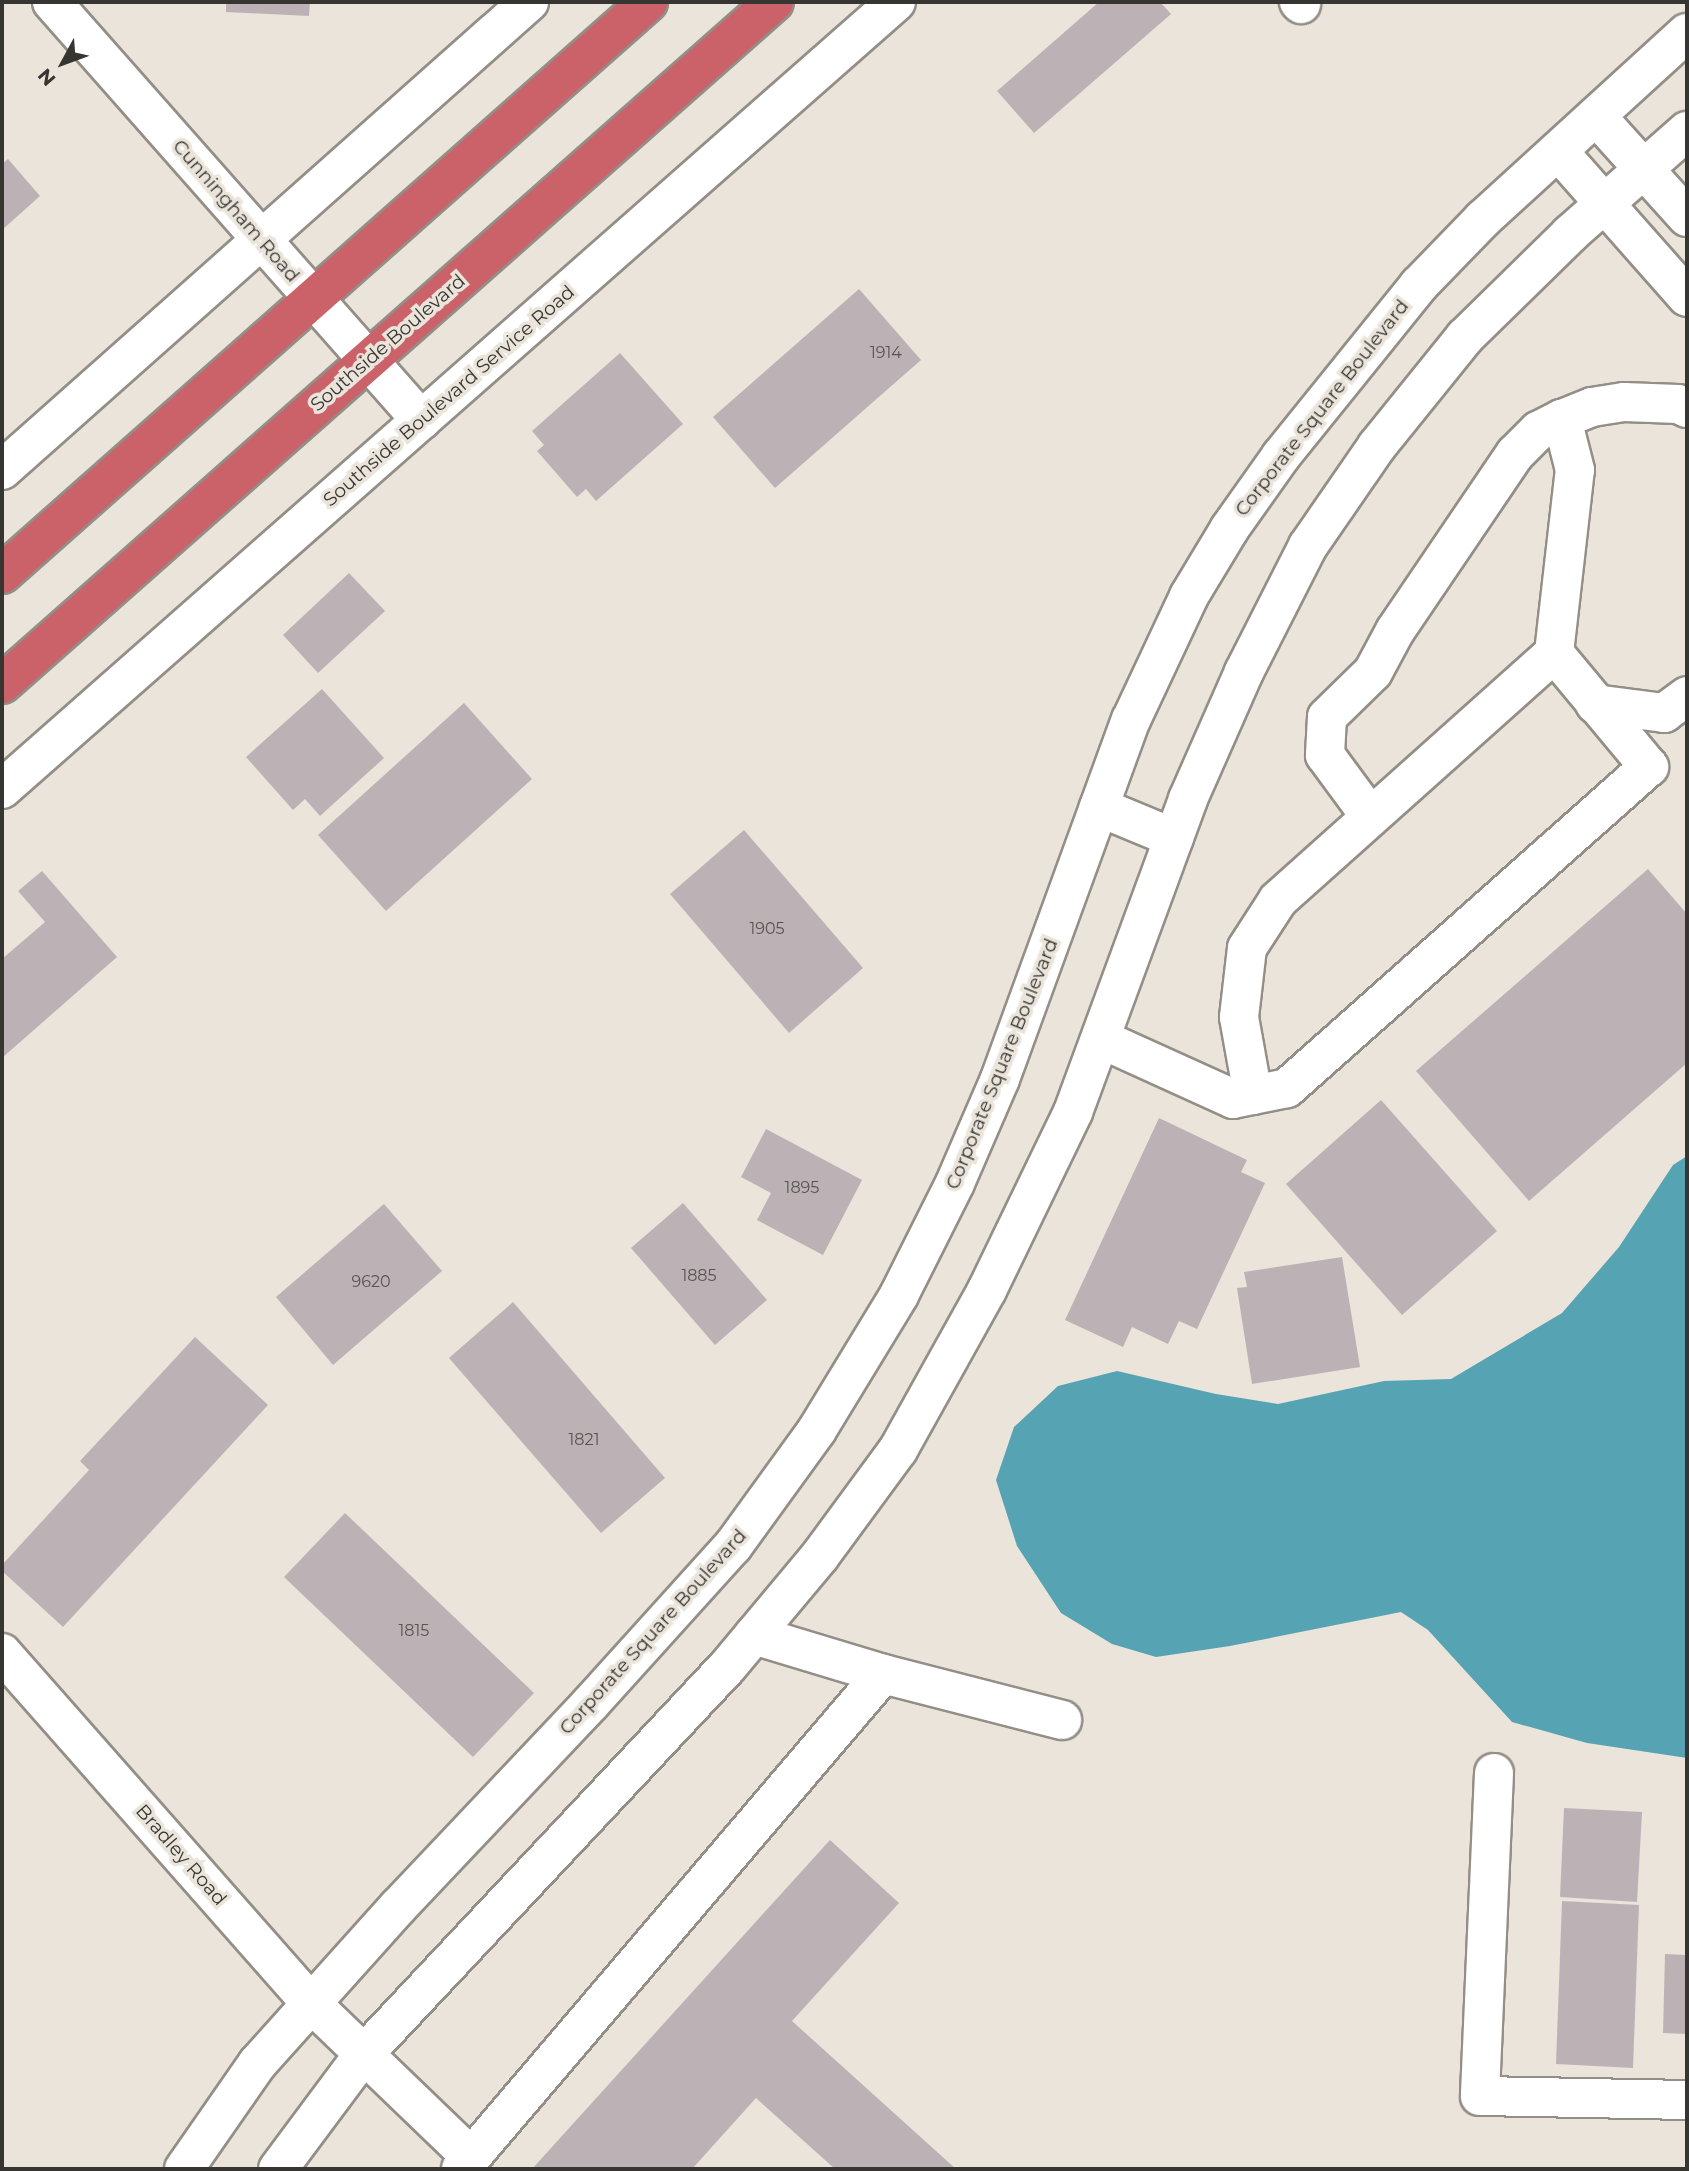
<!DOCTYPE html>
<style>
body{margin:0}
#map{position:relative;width:1689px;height:2171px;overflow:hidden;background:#eae4db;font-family:Montserrat,sans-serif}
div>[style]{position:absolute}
.water>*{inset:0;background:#56a3b4}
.building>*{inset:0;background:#bcb2b6}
.roads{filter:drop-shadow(2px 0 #938e86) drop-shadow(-2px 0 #938e86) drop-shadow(0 2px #938e86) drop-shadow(0 -2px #938e86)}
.minor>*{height:38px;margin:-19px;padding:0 19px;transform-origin:19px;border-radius:19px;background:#fff}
.highway>*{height:38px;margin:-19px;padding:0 19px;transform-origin:19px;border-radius:19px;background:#cb626a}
span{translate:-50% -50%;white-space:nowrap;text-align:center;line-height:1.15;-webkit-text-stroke:7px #eae4db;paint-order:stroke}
.number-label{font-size:16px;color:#585453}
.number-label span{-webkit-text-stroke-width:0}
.street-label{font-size:19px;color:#373532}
.frame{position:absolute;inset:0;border:4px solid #373532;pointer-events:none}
.north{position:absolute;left:28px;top:28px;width:70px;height:70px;-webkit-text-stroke:5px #eae4db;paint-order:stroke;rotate:229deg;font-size:19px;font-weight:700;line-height:28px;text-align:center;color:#373532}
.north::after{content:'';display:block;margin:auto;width:24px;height:32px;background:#373532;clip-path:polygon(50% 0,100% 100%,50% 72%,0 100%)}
</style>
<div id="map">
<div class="water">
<div style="clip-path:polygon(1687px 1156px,1687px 1758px,1587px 1743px,1512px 1722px,1428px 1630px,1401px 1612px,1230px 1646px,1156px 1657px,1112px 1644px,1061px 1613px,1017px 1546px,996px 1480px,1014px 1427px,1058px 1386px,1117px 1371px,1216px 1394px,1278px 1404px,1384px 1381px,1451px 1379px,1562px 1313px,1619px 1247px,1673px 1165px)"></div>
</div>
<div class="building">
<div style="clip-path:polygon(226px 2px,310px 2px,309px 16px,226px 12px)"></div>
<div style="clip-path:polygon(1099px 2px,1160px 2px,1171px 14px,1034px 133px,997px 91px)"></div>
<div style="clip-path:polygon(8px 159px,40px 196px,2px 230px,2px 164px)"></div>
<div style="clip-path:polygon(859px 289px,921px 360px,775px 488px,713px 417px)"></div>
<div style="clip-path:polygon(620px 353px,683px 424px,596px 501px,586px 489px,577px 497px,537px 451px,544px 445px,532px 431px)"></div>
<div style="clip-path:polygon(349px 573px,385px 611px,318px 673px,283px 635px)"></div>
<div style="clip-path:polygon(322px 689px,384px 758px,320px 816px,305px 799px,293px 810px,246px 757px)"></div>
<div style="clip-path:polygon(464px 703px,532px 779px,386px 911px,318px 835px)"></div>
<div style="clip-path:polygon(744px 830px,863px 968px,789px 1033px,670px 894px)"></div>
<div style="clip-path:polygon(1648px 869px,1687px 914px,1687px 1063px,1529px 1201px,1416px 1071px)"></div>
<div style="clip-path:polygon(42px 871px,117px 957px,2px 1058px,2px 959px,45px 922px,18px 891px)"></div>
<div style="clip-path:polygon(1381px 1100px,1497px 1231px,1402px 1315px,1286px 1184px)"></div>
<div style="clip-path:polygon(1159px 1118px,1247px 1160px,1241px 1172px,1265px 1183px,1197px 1329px,1179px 1321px,1168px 1344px,1132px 1327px,1123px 1347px,1065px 1320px)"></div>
<div style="clip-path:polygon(766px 1129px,862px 1180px,823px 1255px,757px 1220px,771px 1193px,741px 1177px)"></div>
<div style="clip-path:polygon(683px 1203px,767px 1300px,715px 1345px,631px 1248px)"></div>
<div style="clip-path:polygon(384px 1204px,442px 1271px,333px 1365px,276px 1297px)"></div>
<div style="clip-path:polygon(1342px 1257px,1360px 1367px,1252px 1384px,1237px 1288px,1247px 1287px,1244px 1272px)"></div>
<div style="clip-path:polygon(513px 1302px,665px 1478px,601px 1533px,449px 1358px)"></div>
<div style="clip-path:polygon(195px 1337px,268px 1405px,63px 1627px,2px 1571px,2px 1565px,89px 1470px,80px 1461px)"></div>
<div style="clip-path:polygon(345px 1513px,534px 1693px,473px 1757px,284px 1577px)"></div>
<div style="clip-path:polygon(1564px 1808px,1642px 1812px,1637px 1902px,1560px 1897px)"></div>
<div style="clip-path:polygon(830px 1840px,899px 1903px,792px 2021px,956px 2169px,835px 2169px,756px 2098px,692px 2169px,532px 2169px)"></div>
<div style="clip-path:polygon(1562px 1901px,1639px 1905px,1633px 2068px,1556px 2064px)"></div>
<div style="clip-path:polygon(1665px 1954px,1687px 1955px,1687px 2034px,1663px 2033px)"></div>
</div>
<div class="roads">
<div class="minor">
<div style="left:52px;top:2px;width:558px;rotate:48.56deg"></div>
<div style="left:1299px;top:2px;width:3px;rotate:45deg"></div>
<div style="left:1596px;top:116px;width:136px;rotate:48deg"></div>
<div style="left:1558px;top:151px;width:195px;rotate:48.5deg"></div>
<div style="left:2px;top:470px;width:705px;rotate:-41.61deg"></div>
<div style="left:1595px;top:704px;width:70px;rotate:7.4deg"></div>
<div style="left:1664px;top:713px;width:29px;rotate:-36deg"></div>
<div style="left:2px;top:789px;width:1191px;rotate:-41.36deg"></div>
<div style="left:1099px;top:807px;width:81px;rotate:22.5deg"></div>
<div style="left:1370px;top:816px;width:76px;rotate:-126.4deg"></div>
<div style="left:1325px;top:755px;width:38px;rotate:-87deg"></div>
<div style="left:1327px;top:717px;width:64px;rotate:-44.4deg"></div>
<div style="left:1373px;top:672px;width:47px;rotate:-61.8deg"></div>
<div style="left:1395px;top:631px;width:214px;rotate:-55.9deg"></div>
<div style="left:1515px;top:454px;width:33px;rotate:-45deg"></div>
<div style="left:1538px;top:431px;width:27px;rotate:-27deg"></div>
<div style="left:1101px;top:1039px;width:145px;rotate:24.4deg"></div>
<div style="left:1233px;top:1099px;width:55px;rotate:-11.5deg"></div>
<div style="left:1287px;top:1088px;width:484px;rotate:-41.6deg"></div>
<div style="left:1649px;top:767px;width:148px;rotate:-129.8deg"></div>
<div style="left:1253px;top:1095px;width:79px;rotate:-100.2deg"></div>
<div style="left:1239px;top:1017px;width:69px;rotate:-83.4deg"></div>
<div style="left:1247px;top:948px;width:57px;rotate:-57.1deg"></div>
<div style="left:1278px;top:900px;width:370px;rotate:-41.8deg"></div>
<div style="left:1554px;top:653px;width:184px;rotate:-83.5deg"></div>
<div style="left:1575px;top:470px;width:53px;rotate:-104.3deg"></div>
<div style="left:1562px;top:419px;width:32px;rotate:-22deg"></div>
<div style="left:1592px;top:407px;width:32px;rotate:-9deg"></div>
<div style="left:1624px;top:402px;width:54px;rotate:2.1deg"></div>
<div style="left:1678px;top:404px;width:10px;rotate:24deg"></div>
<div style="left:754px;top:1635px;width:135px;rotate:16.8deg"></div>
<div style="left:2px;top:1653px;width:467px;rotate:48.6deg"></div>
<div style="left:311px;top:2003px;width:222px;rotate:43.9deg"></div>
<div style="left:1494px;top:1773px;width:323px;rotate:92.5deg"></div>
<div style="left:1480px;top:2096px;width:207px;rotate:1.1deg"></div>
<div style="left:184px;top:2169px;width:128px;rotate:-55.2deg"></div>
<div style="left:257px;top:2064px;width:212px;rotate:-48.1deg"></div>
<div style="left:399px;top:1906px;width:279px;rotate:-46.6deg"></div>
<div style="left:591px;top:1703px;width:212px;rotate:-47.9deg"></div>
<div style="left:733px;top:1546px;width:143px;rotate:-54.1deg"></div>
<div style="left:817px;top:1430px;width:158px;rotate:-58.7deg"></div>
<div style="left:899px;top:1295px;width:125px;rotate:-63.4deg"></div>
<div style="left:955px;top:1183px;width:113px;rotate:-66.6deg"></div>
<div style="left:1000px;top:1079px;width:382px;rotate:-70deg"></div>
<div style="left:1131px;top:720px;width:137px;rotate:-64.9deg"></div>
<div style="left:1189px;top:596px;width:79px;rotate:-58.9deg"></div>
<div style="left:1230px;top:528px;width:88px;rotate:-54.7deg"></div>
<div style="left:1281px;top:456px;width:220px;rotate:-51.1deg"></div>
<div style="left:1419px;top:285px;width:92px;rotate:-45.9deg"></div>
<div style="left:1483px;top:219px;width:276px;rotate:-42.4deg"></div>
<div style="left:278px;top:2169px;width:142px;rotate:-53.3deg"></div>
<div style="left:363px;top:2055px;width:533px;rotate:-46.82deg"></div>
<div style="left:728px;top:1666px;width:143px;rotate:-50.1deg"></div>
<div style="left:820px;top:1556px;width:132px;rotate:-53.7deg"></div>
<div style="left:898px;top:1450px;width:183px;rotate:-60.9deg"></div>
<div style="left:987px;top:1290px;width:198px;rotate:-64.2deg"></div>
<div style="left:1073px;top:1112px;width:333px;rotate:-69.8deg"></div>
<div style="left:1188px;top:799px;width:139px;rotate:-66.2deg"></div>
<div style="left:1244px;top:672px;width:141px;rotate:-63.1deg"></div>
<div style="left:1308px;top:546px;width:121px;rotate:-55.4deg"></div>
<div style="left:1377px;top:446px;width:140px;rotate:-51.1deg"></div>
<div style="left:1465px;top:337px;width:147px;rotate:-44.4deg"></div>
<div style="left:1570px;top:234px;width:156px;rotate:-41.4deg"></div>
<div style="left:461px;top:2169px;width:650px;rotate:-49.55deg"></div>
<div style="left:883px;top:1674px;width:185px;rotate:14.4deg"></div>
</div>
<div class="highway">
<div style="left:2px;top:574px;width:863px;rotate:-41.52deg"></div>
<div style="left:2px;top:684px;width:1030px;rotate:-41.46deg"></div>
</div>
</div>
<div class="number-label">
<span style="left:886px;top:353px">1914</span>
<span style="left:767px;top:929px">1905</span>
<span style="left:802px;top:1188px">1895</span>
<span style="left:699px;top:1276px">1885</span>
<span style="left:371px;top:1282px">9620</span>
<span style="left:584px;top:1440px">1821</span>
<span style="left:414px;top:1631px">1815</span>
</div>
<div class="street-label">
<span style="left:236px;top:211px;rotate:49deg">Cunningham Road</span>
<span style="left:388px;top:343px;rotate:-41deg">Southside Boulevard</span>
<span style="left:449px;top:396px;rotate:-41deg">Southside Boulevard Service Road</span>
<span style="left:1322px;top:408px;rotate:-52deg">Corporate Square Boulevard</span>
<span style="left:1002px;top:1064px;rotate:-68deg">Corporate Square Boulevard</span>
<span style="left:653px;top:1632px;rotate:-48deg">Corporate Square Boulevard</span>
<span style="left:181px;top:1855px;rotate:49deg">Bradley Road</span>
</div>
<div class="frame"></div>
<div class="north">N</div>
</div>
